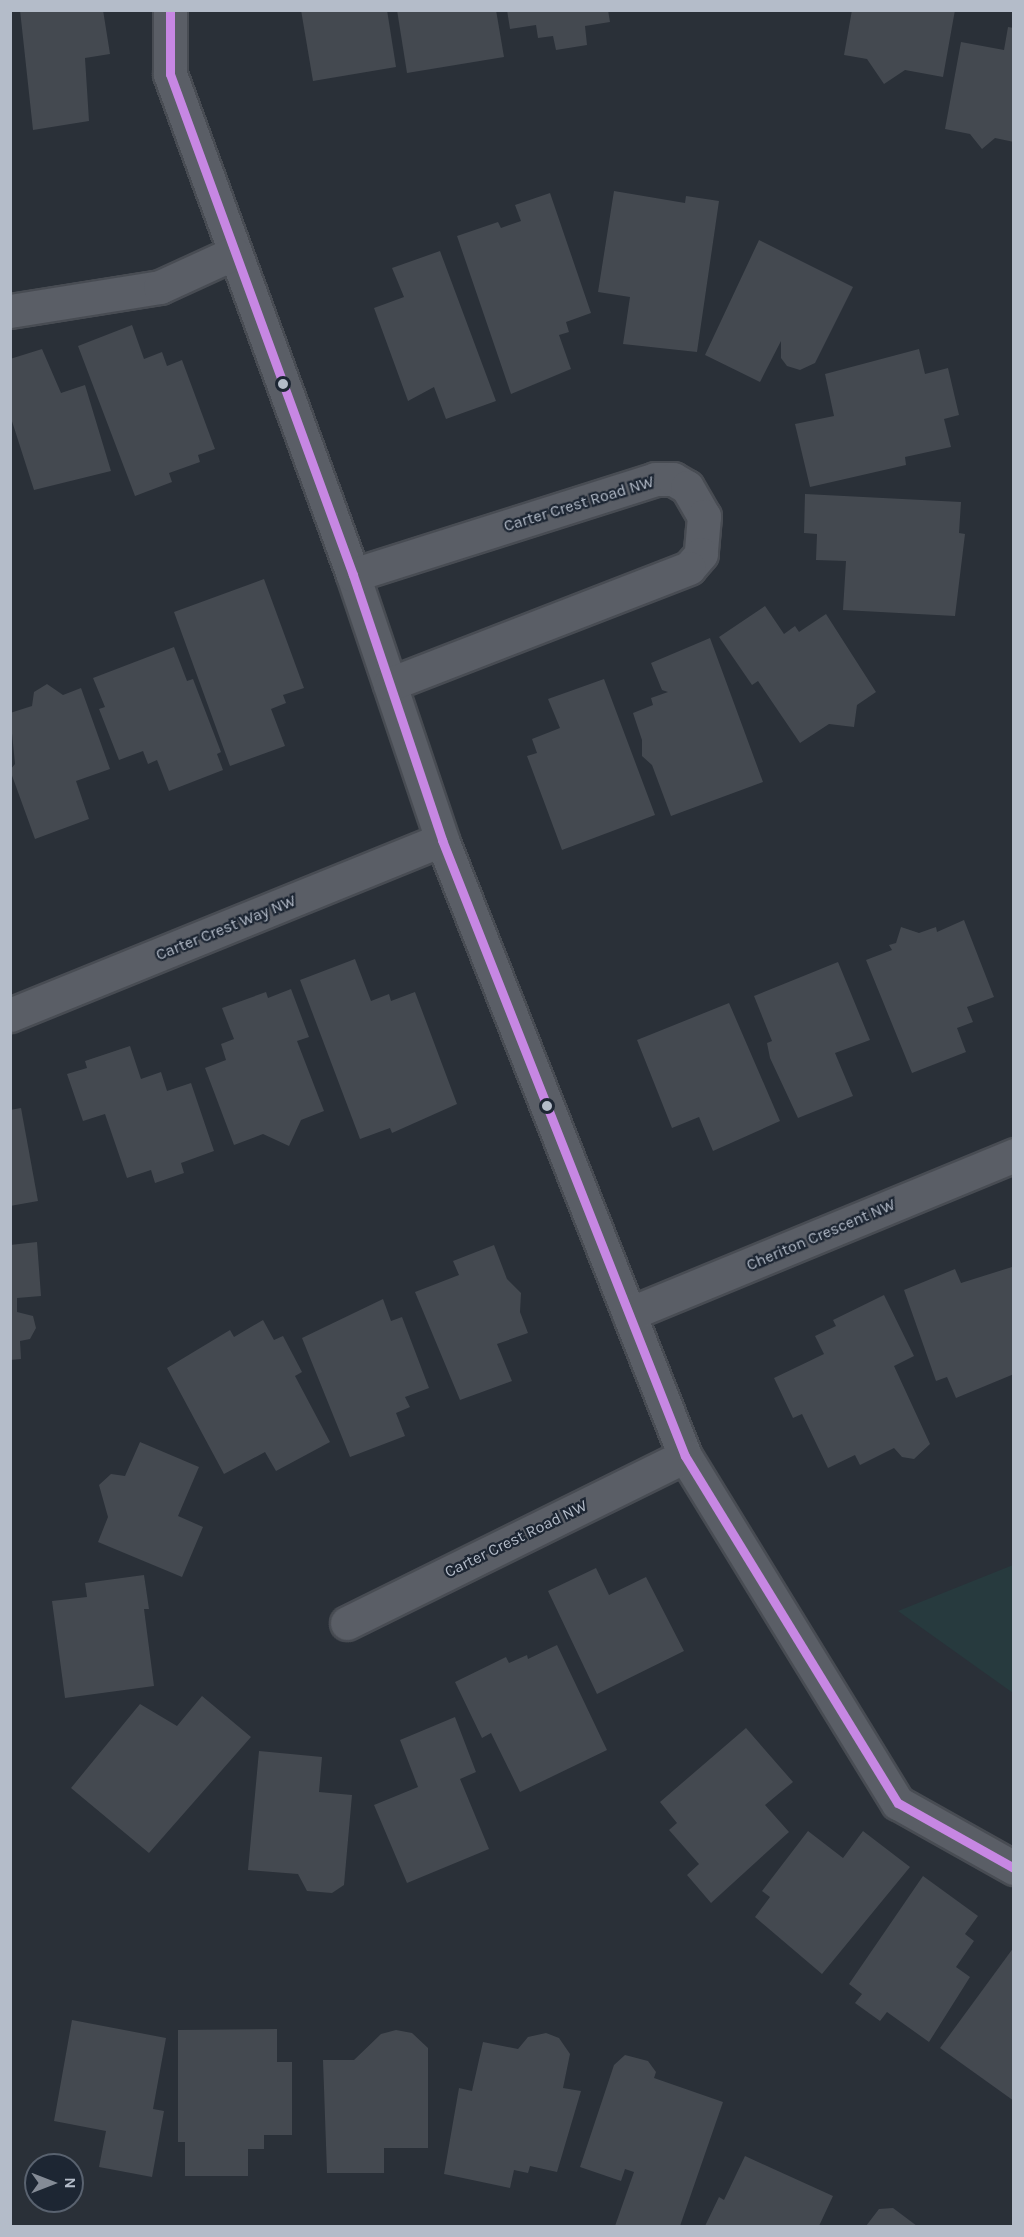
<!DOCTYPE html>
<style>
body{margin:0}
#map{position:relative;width:1024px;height:2237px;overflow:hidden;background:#2a3038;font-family:Karla,sans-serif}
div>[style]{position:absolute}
.green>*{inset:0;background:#273a3e}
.building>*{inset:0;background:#444950}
.roads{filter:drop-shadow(2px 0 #484c53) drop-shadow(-2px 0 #484c53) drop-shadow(0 2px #484c53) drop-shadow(0 -2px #484c53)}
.minor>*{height:33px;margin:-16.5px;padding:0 16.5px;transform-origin:16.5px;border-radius:16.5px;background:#5a5e66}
.bus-1>*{height:9px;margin:-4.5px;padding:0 4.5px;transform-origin:4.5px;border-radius:4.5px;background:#c787e3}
.dots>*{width:16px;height:16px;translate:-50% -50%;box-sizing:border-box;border:3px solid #1d2633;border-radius:50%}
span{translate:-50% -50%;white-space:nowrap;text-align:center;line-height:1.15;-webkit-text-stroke:4.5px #1d2633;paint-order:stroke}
.street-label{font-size:16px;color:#b4bcc9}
.frame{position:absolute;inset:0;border:12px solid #b4bcc9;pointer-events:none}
.north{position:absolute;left:24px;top:2153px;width:60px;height:60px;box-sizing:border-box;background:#1d2633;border:2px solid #59626f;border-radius:50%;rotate:90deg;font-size:16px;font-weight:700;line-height:24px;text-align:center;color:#b4bcc9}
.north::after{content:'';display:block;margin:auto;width:21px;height:27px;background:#848b96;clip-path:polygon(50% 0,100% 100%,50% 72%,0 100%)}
</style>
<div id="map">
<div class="green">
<div style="clip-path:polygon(1013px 1565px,1013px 1693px,898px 1611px)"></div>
</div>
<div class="building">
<div style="clip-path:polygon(20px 10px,103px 10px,110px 54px,85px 58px,89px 121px,33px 130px)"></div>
<div style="clip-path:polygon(301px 10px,387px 10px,396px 67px,313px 81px)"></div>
<div style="clip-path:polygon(397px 10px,496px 10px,504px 57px,407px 73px)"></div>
<div style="clip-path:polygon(507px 10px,608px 10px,610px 22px,585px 26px,587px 45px,556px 50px,553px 36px,538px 38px,536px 25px,510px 29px)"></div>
<div style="clip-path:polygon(852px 10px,955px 10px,943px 77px,905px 70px,884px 84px,867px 59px,844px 55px)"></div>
<div style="clip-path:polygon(1008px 27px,1014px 28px,1014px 142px,995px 138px,982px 149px,970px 134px,945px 129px,961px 42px,1004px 50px)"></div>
<div style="clip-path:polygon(614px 191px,685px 203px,686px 196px,719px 201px,697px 352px,623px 344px,630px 297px,598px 292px)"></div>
<div style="clip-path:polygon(550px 193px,591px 313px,566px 322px,569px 332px,559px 335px,571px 369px,511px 394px,457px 236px,498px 222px,501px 228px,521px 221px,515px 205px)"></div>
<div style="clip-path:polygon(759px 240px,853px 287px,815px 363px,800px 370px,787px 366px,781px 358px,781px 341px,760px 382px,705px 355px)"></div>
<div style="clip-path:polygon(440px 251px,496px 401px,446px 419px,434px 387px,408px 401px,374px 308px,404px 297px,392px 268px)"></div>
<div style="clip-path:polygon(132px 325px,144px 359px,162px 352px,167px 366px,182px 360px,215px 449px,198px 455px,200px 462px,169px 473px,172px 482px,135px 496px,78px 346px)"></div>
<div style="clip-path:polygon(42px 349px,61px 393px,85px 385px,111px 471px,34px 490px,10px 415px,10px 359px)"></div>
<div style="clip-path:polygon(919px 349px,925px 374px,948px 368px,959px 415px,944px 419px,951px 447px,905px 457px,906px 465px,810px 487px,795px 424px,834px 416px,825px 374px)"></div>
<div style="clip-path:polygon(805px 494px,961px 502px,959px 533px,965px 534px,955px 616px,843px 610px,846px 561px,816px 560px,817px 534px,804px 533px)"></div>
<div style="clip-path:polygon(264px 579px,304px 688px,283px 695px,286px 703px,271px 709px,285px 746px,230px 766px,174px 612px)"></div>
<div style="clip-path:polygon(765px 606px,784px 634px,795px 626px,799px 632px,826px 614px,876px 692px,857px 705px,854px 727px,829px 724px,800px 743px,758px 681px,752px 685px,719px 637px)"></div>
<div style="clip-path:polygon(710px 638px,763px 782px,671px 816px,652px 765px,642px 756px,642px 740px,633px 713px,653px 705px,651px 698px,668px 692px,662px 690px,651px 663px)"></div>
<div style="clip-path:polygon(174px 647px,187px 681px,193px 679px,221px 752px,217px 754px,223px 770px,169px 791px,157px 760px,148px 764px,143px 751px,119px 760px,99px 709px,105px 707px,93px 678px)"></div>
<div style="clip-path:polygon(604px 679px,655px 815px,562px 850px,527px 756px,537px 753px,532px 739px,560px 728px,548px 699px)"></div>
<div style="clip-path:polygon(47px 684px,63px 695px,81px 688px,110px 769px,76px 781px,89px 819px,35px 839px,10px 770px,15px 764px,10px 713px,32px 706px,34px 692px)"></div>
<div style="clip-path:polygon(964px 920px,994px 997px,967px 1007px,973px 1022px,957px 1028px,966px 1052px,912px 1073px,866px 960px,892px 950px,889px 945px,896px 943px,901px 927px,919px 933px,936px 927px,937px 932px)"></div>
<div style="clip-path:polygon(355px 959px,371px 1001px,389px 994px,391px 1001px,415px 992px,457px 1104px,392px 1133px,390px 1128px,360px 1139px,300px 980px)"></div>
<div style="clip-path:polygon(838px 962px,870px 1040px,835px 1053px,853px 1096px,798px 1118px,770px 1058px,767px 1043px,772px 1041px,754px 996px)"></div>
<div style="clip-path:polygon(291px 989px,309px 1037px,297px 1041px,324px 1111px,301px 1120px,289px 1146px,263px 1134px,234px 1145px,205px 1068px,226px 1060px,221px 1044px,234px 1039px,222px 1008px,266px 992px,268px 998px)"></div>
<div style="clip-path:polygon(729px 1003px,780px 1121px,713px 1151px,699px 1117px,672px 1128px,637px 1040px)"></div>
<div style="clip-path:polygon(130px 1046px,141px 1079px,161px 1072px,167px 1091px,191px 1083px,214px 1151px,181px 1163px,184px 1173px,155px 1183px,151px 1170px,127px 1178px,105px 1114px,83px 1121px,67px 1074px,87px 1068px,85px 1061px)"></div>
<div style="clip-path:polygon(21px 1108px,38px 1201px,10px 1206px,10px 1110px)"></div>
<div style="clip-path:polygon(37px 1242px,41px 1296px,17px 1298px,17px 1312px,33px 1316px,36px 1328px,30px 1339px,20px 1341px,21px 1359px,10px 1360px,10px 1245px)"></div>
<div style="clip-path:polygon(494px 1245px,507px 1279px,521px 1293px,520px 1312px,528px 1333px,497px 1344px,512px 1381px,460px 1400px,415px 1292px,459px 1275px,453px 1261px)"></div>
<div style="clip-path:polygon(1012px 1267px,1014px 1374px,956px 1398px,947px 1377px,936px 1381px,904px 1290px,955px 1269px,961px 1283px)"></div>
<div style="clip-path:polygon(884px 1295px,914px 1356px,894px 1366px,930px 1444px,914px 1459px,902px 1457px,894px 1448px,860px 1465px,855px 1455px,828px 1468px,802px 1414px,793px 1418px,774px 1378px,824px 1354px,815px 1336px,836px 1326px,833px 1320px)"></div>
<div style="clip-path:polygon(383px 1299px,391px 1321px,402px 1317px,429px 1388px,405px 1397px,410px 1407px,396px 1413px,405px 1436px,350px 1457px,302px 1338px)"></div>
<div style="clip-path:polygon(263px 1320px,274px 1340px,283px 1336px,302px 1372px,295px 1376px,330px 1442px,276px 1471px,265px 1452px,224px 1474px,167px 1368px,230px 1330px,234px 1337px)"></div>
<div style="clip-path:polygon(140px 1442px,199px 1467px,178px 1516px,203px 1527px,182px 1577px,98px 1542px,108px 1517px,99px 1485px,111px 1474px,125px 1476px)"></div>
<div style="clip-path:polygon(596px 1568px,609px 1595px,646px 1577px,684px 1651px,597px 1694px,548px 1591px)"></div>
<div style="clip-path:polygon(144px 1575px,149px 1609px,144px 1609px,154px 1686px,65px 1698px,52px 1601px,87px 1597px,85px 1583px)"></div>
<div style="clip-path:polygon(557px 1645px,607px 1750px,520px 1792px,491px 1733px,482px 1738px,455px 1682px,506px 1657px,509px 1663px,527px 1655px,528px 1659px)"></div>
<div style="clip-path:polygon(202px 1696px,251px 1737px,149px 1853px,71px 1788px,140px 1704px,177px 1726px)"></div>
<div style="clip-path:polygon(455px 1717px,476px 1772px,460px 1779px,489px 1849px,407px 1883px,374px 1805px,418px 1787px,400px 1740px)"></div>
<div style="clip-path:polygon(746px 1728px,793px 1782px,765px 1805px,789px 1832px,711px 1903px,687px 1875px,699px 1864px,669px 1830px,677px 1823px,660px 1802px)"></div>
<div style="clip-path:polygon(259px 1751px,322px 1757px,319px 1792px,352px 1795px,344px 1885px,332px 1893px,307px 1891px,298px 1874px,248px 1870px)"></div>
<div style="clip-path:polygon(808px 1831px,843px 1858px,863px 1831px,910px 1867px,822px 1974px,755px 1917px,770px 1897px,762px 1891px)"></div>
<div style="clip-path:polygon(923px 1876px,978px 1916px,965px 1934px,974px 1941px,956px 1967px,970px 1977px,929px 2042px,887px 2012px,880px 2021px,855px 2003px,862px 1994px,849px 1984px)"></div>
<div style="clip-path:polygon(1014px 1947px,1014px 2101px,940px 2048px)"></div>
<div style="clip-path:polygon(72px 2020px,166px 2038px,153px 2109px,164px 2111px,152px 2177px,99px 2167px,106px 2131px,54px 2121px)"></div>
<div style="clip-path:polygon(277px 2029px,277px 2062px,292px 2062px,292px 2135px,264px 2135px,264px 2149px,248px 2149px,248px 2176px,185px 2176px,185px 2142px,178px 2142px,178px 2030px)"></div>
<div style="clip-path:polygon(396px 2030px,412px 2033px,428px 2048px,428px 2148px,384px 2148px,384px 2173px,327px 2173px,323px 2060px,354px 2060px,381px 2034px)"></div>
<div style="clip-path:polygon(546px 2033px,559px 2038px,570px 2054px,563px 2088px,581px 2091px,557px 2172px,530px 2166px,528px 2173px,514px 2170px,510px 2188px,444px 2174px,459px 2088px,472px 2091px,483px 2042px,518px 2049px,528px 2037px)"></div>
<div style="clip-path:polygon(625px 2055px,648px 2061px,656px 2072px,654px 2078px,723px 2102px,680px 2226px,615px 2226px,634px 2172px,625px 2169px,621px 2181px,580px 2167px,614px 2065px)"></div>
<div style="clip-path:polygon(745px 2156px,833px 2196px,819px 2226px,705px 2226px,719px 2197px,724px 2200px)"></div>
<div style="clip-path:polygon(893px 2208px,917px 2226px,859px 2226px,866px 2226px,879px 2209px)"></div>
</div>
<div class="roads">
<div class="minor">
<div style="left:170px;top:10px;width:64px;rotate:90deg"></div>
<div style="left:170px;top:74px;width:533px;rotate:69.93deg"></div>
<div style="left:353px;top:575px;width:280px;rotate:71.4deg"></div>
<div style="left:442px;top:840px;width:662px;rotate:68.47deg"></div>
<div style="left:685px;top:1456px;width:407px;rotate:58.5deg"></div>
<div style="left:898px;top:1803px;width:133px;rotate:29.3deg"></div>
<div style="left:10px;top:311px;width:152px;rotate:-9.1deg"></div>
<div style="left:160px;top:287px;width:81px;rotate:-24.7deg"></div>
<div style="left:353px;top:575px;width:317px;rotate:-17.6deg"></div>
<div style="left:655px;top:479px;width:18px"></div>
<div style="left:673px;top:479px;width:16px;rotate:30deg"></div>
<div style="left:687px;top:487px;width:34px;rotate:60deg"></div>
<div style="left:704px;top:516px;width:38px;rotate:95deg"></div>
<div style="left:701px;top:554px;width:18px;rotate:131deg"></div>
<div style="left:689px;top:568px;width:321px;rotate:158.8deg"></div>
<div style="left:10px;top:1015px;width:466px;rotate:-22.1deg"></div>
<div style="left:629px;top:1314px;width:417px;rotate:-22.4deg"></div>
<div style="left:347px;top:1623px;width:377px;rotate:-26.3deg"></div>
</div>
</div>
<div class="bus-1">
<div style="left:170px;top:10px;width:64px;rotate:90deg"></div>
<div style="left:170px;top:74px;width:533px;rotate:69.93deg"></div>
<div style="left:353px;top:575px;width:280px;rotate:71.4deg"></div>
<div style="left:442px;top:840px;width:662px;rotate:68.47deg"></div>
<div style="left:685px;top:1456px;width:407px;rotate:58.5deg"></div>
<div style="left:898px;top:1803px;width:133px;rotate:29.3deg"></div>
</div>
<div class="dots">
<div style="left:283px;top:384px;background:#b4bcc9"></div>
<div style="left:547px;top:1106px;background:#b4bcc9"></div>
</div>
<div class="street-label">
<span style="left:579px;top:504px;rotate:-17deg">Carter Crest Road NW</span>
<span style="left:226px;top:928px;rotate:-22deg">Carter Crest Way NW</span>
<span style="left:821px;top:1235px;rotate:-23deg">Cheriton Crescent NW</span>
<span style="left:516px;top:1539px;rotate:-26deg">Carter Crest Road NW</span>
</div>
<div class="frame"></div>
<div class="north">N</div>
</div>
